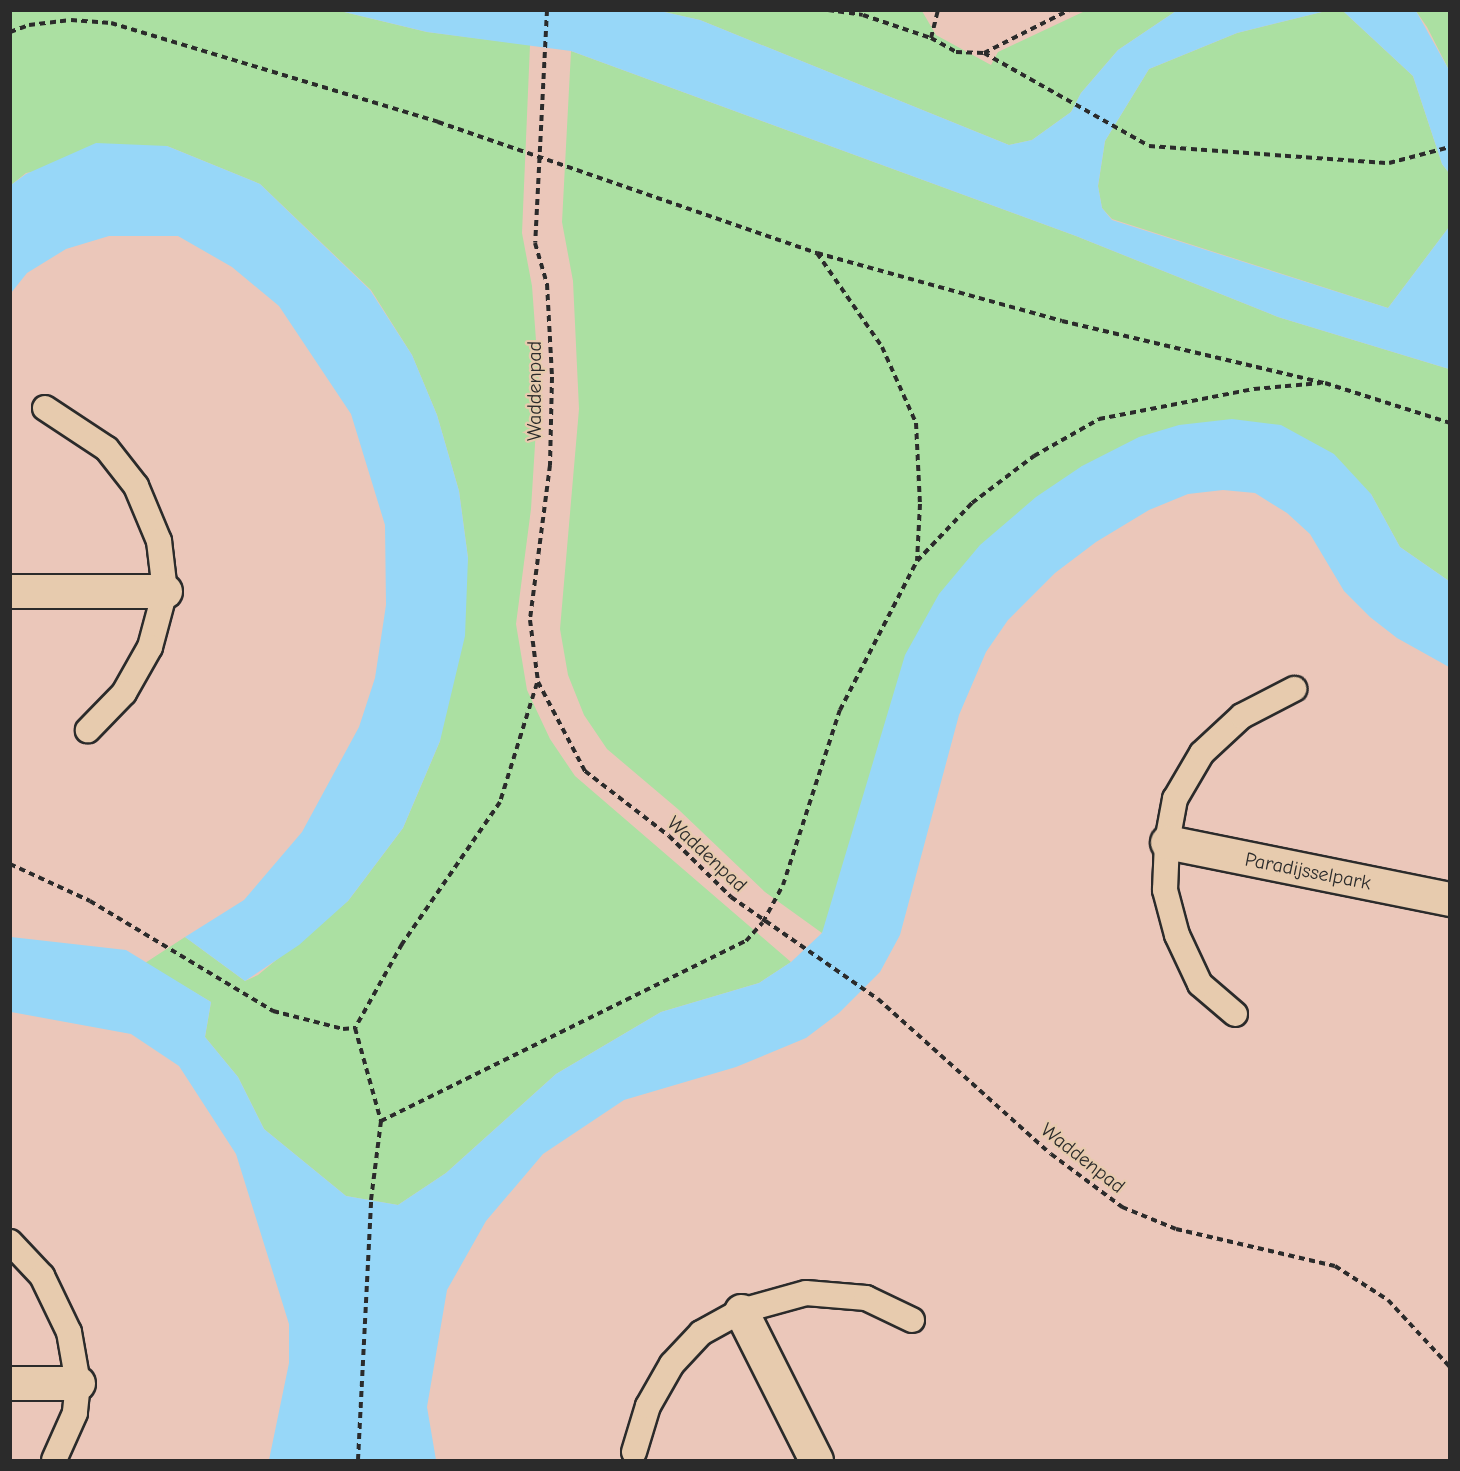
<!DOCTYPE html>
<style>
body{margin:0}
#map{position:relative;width:1460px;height:1471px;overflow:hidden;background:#ebc7ba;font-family:"Comic Neue",sans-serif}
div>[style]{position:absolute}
.green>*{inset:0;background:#abe0a2}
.water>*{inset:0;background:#97d7f8}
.path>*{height:4px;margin-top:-2px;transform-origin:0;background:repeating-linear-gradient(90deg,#2b2b2b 0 6px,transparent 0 10.5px)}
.roads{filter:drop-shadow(2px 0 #2b2b2b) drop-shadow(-2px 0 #2b2b2b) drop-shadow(0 2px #2b2b2b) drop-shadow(0 -2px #2b2b2b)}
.lane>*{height:24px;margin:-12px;padding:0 12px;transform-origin:12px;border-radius:12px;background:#e7cbae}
.street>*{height:33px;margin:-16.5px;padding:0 16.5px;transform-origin:16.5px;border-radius:16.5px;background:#e7cbae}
span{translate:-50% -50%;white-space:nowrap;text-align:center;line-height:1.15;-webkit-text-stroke:4.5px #e7cbae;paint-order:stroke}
.street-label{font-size:20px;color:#2b2b2b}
.frame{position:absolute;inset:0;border:12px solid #2b2b2b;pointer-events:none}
</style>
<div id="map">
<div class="green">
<div style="clip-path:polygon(11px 11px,340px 11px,427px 32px,530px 45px,522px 233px,532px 286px,539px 381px,531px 509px,516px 624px,527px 690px,550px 739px,575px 776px,791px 962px,759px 983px,661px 1012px,556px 1074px,446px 1173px,398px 1205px,346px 1196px,264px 1129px,238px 1077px,205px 1037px,211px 1002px,145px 963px,185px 937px,245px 981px,258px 975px,348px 901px,403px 828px,440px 741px,468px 558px,459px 491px,437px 415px,412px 355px,371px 290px,260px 184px,167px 146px,26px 173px,11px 185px)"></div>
<div style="clip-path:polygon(660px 11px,922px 11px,936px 35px,991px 65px,998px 52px,1085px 11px,1176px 11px,1118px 50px,1081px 93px,1071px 112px,1032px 140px,1009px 145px,700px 20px)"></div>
<div style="clip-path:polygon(1326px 11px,1343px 11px,1413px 76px,1442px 164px,1449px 173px,1449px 227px,1388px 308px,1112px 219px,1102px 208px,1098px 186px,1105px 141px,1149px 69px,1237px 33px)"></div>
<div style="clip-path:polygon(1416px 11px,1449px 11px,1449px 70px,1427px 27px)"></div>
<div style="clip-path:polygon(571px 51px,1076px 236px,1278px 317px,1449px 369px,1449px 581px,1400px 547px,1371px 494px,1082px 466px,822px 933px,765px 892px,679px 810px,607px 749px,584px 715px,568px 675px,560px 629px,579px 409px,573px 281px,562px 222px)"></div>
</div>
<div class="water">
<div style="clip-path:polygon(340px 11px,660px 11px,700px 20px,1009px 145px,1032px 140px,1071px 112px,1081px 93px,1118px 50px,1176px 11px,1416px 11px,1449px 70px,1449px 173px,1442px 164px,1413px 76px,1343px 11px,1326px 11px,1237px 33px,1149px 69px,1105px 141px,1098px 186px,1102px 208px,1112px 220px,1388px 308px,1449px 227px,1449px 369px,1278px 317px,1076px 236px,571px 51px,427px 32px)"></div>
<div style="clip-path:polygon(96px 143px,167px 146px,260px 184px,370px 290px,412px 355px,437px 415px,459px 491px,468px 558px,465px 636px,440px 741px,403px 828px,348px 901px,299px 945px,245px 981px,185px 937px,244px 900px,302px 832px,359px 727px,375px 678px,386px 605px,385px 525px,351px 414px,279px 306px,232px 267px,178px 236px,109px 236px,66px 249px,27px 273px,11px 293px,11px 185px,26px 174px)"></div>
<div style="clip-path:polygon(1232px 419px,1281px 425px,1334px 454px,1371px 494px,1400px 547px,1449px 581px,1449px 667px,1397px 638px,1370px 617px,1344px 591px,1310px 534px,1287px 513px,1255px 493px,1223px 490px,1188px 494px,1149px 510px,1096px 542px,1055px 573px,1008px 620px,986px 652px,959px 715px,900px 935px,880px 972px,839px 1013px,806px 1038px,736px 1067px,624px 1100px,543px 1154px,486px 1221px,447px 1290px,427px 1407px,436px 1460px,269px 1460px,289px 1363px,289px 1324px,236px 1154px,179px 1066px,131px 1034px,11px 1012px,11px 937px,126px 950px,211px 1002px,205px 1037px,238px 1077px,264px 1129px,346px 1196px,398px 1205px,446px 1173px,556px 1074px,661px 1012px,759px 983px,791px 962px,822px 933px,905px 655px,939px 594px,980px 545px,1036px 497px,1082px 466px,1139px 437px,1179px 425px)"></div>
</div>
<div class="path">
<div style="left:547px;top:10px;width:233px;rotate:92.9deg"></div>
<div style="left:535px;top:243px;width:43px;rotate:73.7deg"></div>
<div style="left:547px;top:284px;width:93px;rotate:86.9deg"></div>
<div style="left:552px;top:377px;width:88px;rotate:91.3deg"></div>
<div style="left:550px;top:465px;width:156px;rotate:97.4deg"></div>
<div style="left:530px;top:620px;width:63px;rotate:82.6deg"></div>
<div style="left:538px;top:682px;width:101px;rotate:62.2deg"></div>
<div style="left:585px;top:771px;width:106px;rotate:37.7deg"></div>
<div style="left:669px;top:836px;width:87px;rotate:44.5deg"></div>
<div style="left:731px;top:897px;width:179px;rotate:34.8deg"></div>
<div style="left:878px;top:999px;width:232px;rotate:41.9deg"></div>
<div style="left:1051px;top:1154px;width:89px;rotate:36.7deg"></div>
<div style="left:1122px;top:1207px;width:58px;rotate:22.2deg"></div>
<div style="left:1176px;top:1229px;width:163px;rotate:13.1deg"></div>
<div style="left:1335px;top:1266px;width:63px;rotate:32.7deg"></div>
<div style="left:1388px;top:1300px;width:91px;rotate:47.2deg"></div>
<div style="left:828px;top:10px;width:35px;rotate:8deg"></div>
<div style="left:863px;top:15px;width:72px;rotate:18.7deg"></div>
<div style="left:931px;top:38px;width:29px;rotate:29deg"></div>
<div style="left:956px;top:52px;width:28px;rotate:2deg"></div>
<div style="left:984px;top:53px;width:95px;rotate:-26.8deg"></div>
<div style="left:10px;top:32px;width:20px;rotate:-20deg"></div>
<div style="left:29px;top:25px;width:42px;rotate:-6.8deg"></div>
<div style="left:71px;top:20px;width:40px;rotate:4.3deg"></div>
<div style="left:111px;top:23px;width:342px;rotate:16.8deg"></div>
<div style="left:438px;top:122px;width:401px;rotate:19.1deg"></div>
<div style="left:817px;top:253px;width:254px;rotate:15.5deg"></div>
<div style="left:1062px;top:321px;width:270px;rotate:13.3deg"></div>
<div style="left:1325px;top:383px;width:131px;rotate:17.7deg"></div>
<div style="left:931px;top:38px;width:29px;rotate:-76deg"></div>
<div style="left:984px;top:53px;width:189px;rotate:29.4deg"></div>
<div style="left:1149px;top:146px;width:241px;rotate:4.1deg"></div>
<div style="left:1389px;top:163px;width:63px;rotate:-14.7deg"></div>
<div style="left:817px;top:253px;width:114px;rotate:55.3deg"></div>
<div style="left:882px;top:347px;width:83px;rotate:65.9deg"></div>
<div style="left:916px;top:423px;width:81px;rotate:87.2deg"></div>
<div style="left:920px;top:504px;width:57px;rotate:93deg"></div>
<div style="left:917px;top:561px;width:80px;rotate:-46.5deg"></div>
<div style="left:972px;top:503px;width:78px;rotate:-37.2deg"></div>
<div style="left:1034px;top:456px;width:75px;rotate:-29.6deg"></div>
<div style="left:1099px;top:419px;width:158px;rotate:-11deg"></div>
<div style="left:1254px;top:389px;width:67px;rotate:-5.1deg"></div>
<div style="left:537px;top:683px;width:125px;rotate:107.3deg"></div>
<div style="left:500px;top:802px;width:173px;rotate:124.6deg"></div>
<div style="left:402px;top:944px;width:96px;rotate:119.2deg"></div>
<div style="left:355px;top:1028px;width:97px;rotate:74.4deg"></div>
<div style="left:381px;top:1121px;width:407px;rotate:-26.3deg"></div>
<div style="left:746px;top:941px;width:25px;rotate:-48deg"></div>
<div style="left:763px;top:922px;width:42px;rotate:-61.6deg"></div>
<div style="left:783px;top:885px;width:184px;rotate:-72deg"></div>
<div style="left:840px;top:710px;width:168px;rotate:-62.7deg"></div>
<div style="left:10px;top:864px;width:88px;rotate:24.8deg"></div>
<div style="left:90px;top:901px;width:214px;rotate:31deg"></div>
<div style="left:273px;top:1011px;width:72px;rotate:14.4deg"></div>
<div style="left:343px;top:1029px;width:12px;rotate:-5deg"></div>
<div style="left:358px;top:1460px;width:260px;rotate:-87.1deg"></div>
<div style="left:371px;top:1200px;width:80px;rotate:-82.8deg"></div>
</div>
<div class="roads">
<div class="lane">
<div style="left:45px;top:408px;width:74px;rotate:33.5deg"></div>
<div style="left:107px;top:449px;width:47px;rotate:51.9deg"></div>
<div style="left:136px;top:486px;width:60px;rotate:67.3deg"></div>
<div style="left:159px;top:541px;width:50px;rotate:83.2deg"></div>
<div style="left:165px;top:591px;width:58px;rotate:105deg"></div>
<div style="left:150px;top:647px;width:53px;rotate:119.5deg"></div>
<div style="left:124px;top:693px;width:52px;rotate:134.2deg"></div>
<div style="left:1235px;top:1014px;width:46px;rotate:-139.4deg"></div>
<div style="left:1200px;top:984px;width:54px;rotate:-115.1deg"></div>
<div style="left:1177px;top:935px;width:47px;rotate:-104.9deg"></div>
<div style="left:1165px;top:890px;width:48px;rotate:-87.6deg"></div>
<div style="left:1167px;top:842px;width:44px;rotate:-79.5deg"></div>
<div style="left:1175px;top:799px;width:53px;rotate:-59.6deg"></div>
<div style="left:1202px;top:753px;width:54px;rotate:-42.8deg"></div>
<div style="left:1242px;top:716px;width:59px;rotate:-27.4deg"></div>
<div style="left:10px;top:1242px;width:47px;rotate:46.7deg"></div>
<div style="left:42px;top:1276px;width:62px;rotate:64.3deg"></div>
<div style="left:69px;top:1332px;width:52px;rotate:80deg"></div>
<div style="left:78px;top:1383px;width:30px;rotate:96deg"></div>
<div style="left:75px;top:1413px;width:51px;rotate:114.1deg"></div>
<div style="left:634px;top:1452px;width:48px;rotate:-73.1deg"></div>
<div style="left:648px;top:1406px;width:48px;rotate:-60.3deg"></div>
<div style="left:672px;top:1364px;width:42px;rotate:-46.9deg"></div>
<div style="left:701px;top:1333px;width:46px;rotate:-28.8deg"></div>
<div style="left:741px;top:1311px;width:67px;rotate:-15.5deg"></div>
<div style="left:806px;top:1293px;width:60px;rotate:4.8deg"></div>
<div style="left:866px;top:1298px;width:51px;rotate:25.6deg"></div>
</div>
<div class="street">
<div style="left:10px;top:591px;width:155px"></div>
<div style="left:1167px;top:842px;width:289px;rotate:11.4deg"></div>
<div style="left:741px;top:1311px;width:167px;rotate:63.3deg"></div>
<div style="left:10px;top:1383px;width:68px"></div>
</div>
</div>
<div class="street-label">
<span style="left:534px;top:391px;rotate:-90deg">Waddenpad</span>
<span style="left:707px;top:854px;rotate:43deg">Waddenpad</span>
<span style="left:1308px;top:871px;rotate:11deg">Paradijsselpark</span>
<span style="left:1083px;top:1158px;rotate:38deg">Waddenpad</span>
</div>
<div class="frame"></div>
</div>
